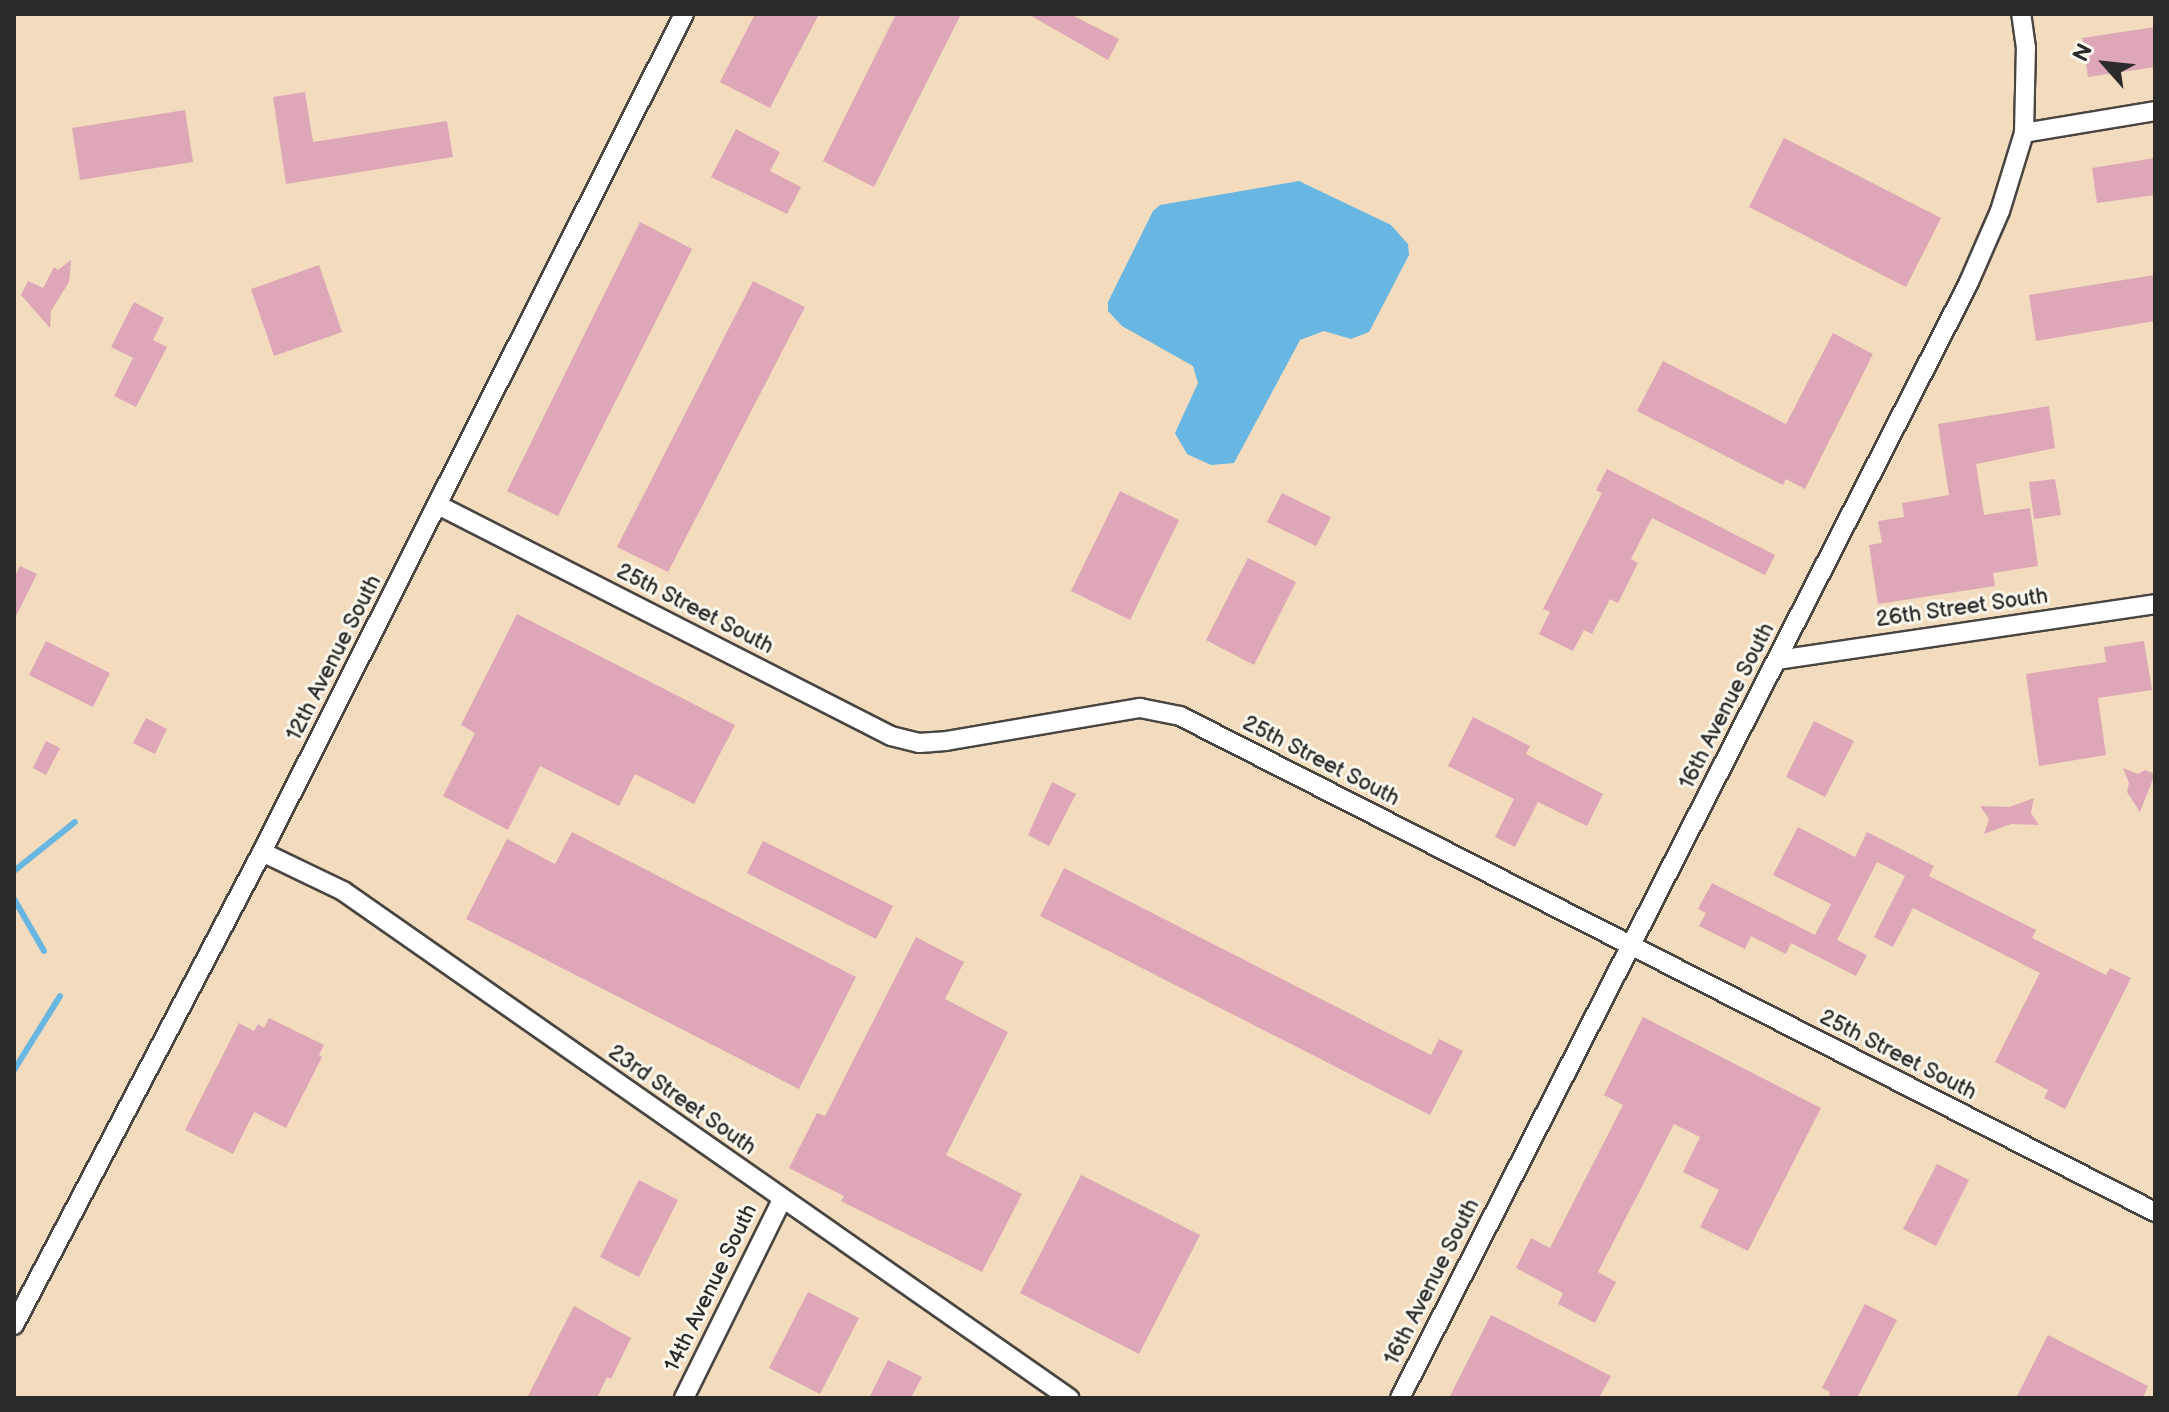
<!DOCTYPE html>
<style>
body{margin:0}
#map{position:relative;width:2169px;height:1412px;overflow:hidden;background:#f3dbbd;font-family:"Balsamiq Sans",sans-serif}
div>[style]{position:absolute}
.water>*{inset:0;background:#68b6e2}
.stream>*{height:6px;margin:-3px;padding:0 3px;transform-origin:3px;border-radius:3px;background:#68b6e2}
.building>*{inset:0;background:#dda7b7}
.roads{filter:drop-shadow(2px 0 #494541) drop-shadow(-2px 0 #494541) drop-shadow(0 2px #494541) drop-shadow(0 -2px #494541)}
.minor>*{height:18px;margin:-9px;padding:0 9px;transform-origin:9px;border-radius:9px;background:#fff}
span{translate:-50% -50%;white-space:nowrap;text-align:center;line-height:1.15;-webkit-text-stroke:6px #fbf7ec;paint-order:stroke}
.street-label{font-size:22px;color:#2b2b2b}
.frame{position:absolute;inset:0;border:16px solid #2b2b2b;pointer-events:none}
.north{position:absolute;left:2065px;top:24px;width:80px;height:80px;-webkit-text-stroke:6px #fbf7ec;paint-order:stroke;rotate:297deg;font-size:22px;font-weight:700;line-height:32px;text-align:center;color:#2b2b2b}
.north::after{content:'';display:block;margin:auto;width:28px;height:36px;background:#2b2b2b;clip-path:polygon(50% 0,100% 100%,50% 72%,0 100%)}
</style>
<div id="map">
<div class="water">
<div style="clip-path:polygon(1299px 181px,1391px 225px,1408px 244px,1409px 255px,1369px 332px,1351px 339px,1324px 331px,1300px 340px,1234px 463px,1211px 465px,1187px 454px,1175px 433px,1198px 383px,1193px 366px,1122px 326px,1108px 311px,1108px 302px,1153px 211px,1160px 205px)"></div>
</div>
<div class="stream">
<div style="left:14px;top:871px;width:78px;rotate:-38.8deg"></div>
<div style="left:14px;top:899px;width:60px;rotate:60deg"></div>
<div style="left:14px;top:1070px;width:87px;rotate:-58.1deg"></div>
</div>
<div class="building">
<div style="clip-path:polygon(755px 14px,819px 14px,770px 108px,720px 82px)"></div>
<div style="clip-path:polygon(896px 14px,961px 14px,874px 187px,823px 161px)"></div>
<div style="clip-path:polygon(1028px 14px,1070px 14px,1119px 39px,1108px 60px)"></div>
<div style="clip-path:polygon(2155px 27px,2155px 67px,2088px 77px,2082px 38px)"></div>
<div style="clip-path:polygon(305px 92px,313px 142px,447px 121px,453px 157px,286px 184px,273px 97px)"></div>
<div style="clip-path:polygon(185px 110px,193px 162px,80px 180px,72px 128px)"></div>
<div style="clip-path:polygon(736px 129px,780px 152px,770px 171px,801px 187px,787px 214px,711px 177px)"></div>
<div style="clip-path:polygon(1784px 138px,1941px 218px,1906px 287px,1749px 207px)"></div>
<div style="clip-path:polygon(2155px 158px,2155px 195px,2097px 203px,2092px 168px)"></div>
<div style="clip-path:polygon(640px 222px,692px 249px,558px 516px,507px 491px)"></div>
<div style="clip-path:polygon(71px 260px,69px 282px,51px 311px,50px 328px,21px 295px,28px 281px,43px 288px,54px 267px,58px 270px)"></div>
<div style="clip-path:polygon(319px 265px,342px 332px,274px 356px,251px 289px)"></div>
<div style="clip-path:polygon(2155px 275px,2155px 321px,2036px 341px,2029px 295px)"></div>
<div style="clip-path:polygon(753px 281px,805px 307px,668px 572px,617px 547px)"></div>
<div style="clip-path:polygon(134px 302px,164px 318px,153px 340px,167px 347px,136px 407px,114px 396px,133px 358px,111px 347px)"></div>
<div style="clip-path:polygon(1833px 333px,1873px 354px,1805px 489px,1786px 479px,1783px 485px,1637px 411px,1663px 361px,1786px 424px)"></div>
<div style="clip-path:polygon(2049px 406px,2055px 448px,1976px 464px,1984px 515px,2030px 508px,2038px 566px,1993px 573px,1995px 586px,1878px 604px,1869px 545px,1882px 543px,1878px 521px,1904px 517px,1902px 503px,1949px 495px,1938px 424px)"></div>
<div style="clip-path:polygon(1607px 469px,1775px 555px,1765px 575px,1652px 518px,1631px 559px,1638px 563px,1618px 603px,1610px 599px,1592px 634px,1584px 630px,1573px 651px,1539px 634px,1550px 612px,1543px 609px,1602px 493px,1596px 490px)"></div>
<div style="clip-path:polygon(2055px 479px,2061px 515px,2034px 519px,2029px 482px)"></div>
<div style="clip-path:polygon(1120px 491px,1179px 520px,1130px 620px,1071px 591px)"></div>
<div style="clip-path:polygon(1282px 493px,1331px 517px,1316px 546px,1267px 522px)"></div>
<div style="clip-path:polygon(1248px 558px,1296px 582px,1254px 665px,1206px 640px)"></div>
<div style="clip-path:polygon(20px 566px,37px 574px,14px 620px,14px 578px)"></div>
<div style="clip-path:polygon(517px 614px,735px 725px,694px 804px,635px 774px,619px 806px,540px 766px,508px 830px,443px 796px,475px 733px,461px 725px)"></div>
<div style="clip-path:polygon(46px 641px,110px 673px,93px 707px,29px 675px)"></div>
<div style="clip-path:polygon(2144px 641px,2152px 690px,2098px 698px,2106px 755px,2039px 766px,2026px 674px,2106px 662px,2104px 647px)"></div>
<div style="clip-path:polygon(1473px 717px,1530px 746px,1526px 754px,1603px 794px,1587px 826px,1538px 802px,1515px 847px,1495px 837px,1514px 799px,1448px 766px)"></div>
<div style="clip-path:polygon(146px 718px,167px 729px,155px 754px,133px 743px)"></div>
<div style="clip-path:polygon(1814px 721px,1854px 741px,1825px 797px,1786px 777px)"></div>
<div style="clip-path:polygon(46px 741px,60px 748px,46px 775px,33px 768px)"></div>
<div style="clip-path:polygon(2123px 768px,2138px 774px,2145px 770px,2155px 774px,2140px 812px,2127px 792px,2129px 783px)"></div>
<div style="clip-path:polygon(1052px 782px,1076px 794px,1049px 846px,1028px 835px)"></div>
<div style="clip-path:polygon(2034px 798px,2031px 813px,2039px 825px,2011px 824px,1984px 834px,1989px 819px,1980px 806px,2009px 807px)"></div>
<div style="clip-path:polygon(1798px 827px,1855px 857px,1867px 832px,1934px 866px,1929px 876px,2036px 930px,2032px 938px,2106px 975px,2110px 968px,2131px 978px,2065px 1109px,2044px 1098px,2048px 1090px,1995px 1062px,2040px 973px,1913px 908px,1893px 947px,1874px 937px,1905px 876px,1877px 862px,1837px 940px,1867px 955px,1856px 976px,1791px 943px,1786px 954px,1751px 936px,1745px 949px,1699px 926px,1706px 913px,1698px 909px,1712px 883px,1815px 935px,1831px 904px,1773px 875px)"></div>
<div style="clip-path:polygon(572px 832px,856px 977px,799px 1089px,466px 919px,507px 839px,555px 864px)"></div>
<div style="clip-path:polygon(763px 841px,893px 906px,876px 939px,747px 873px)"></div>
<div style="clip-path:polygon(1064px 868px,1431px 1055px,1439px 1039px,1463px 1051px,1430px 1115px,1040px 916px)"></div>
<div style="clip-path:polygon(916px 937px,964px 962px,945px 999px,1008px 1032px,946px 1155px,1022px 1194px,982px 1272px,841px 1201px,844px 1196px,789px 1168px,817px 1113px,825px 1116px)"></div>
<div style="clip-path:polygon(1643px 1017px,1821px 1108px,1748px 1251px,1700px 1227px,1719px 1190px,1683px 1172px,1700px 1137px,1674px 1124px,1598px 1272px,1616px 1282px,1595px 1323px,1558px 1304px,1563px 1293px,1516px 1268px,1531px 1238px,1550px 1248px,1623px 1105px,1604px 1095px)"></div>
<div style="clip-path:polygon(269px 1018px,324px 1045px,319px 1055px,322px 1057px,286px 1128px,254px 1112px,233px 1154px,185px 1130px,239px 1023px,254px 1031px,258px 1024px,264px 1028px)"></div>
<div style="clip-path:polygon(1937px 1164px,1969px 1180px,1936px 1246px,1903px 1229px)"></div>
<div style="clip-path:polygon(1081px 1175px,1200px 1235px,1139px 1354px,1020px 1293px)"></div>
<div style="clip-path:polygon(639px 1180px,678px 1200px,639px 1277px,600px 1257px)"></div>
<div style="clip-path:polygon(808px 1292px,859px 1318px,820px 1394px,769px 1368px)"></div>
<div style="clip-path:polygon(1865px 1304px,1897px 1320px,1857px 1398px,1828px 1398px,1830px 1392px,1822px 1388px)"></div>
<div style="clip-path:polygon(574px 1306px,631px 1338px,611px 1379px,607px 1377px,597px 1398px,527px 1398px)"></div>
<div style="clip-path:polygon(1491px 1315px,1611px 1376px,1599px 1398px,1449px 1398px)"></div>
<div style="clip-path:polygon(2048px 1335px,2148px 1386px,2143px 1398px,2016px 1398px)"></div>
<div style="clip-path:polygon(888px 1360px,922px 1377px,911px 1398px,869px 1398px)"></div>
</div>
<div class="roads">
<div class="minor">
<div style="left:2024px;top:133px;width:133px;rotate:-9.5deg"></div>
<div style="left:438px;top:505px;width:508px;rotate:27.02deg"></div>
<div style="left:891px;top:736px;width:29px;rotate:14deg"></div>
<div style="left:919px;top:743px;width:27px;rotate:-4deg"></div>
<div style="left:946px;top:741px;width:197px;rotate:-9.7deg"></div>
<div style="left:1140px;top:708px;width:41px;rotate:11.3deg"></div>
<div style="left:1180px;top:716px;width:1094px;rotate:26.96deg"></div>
<div style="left:1777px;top:660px;width:382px;rotate:-8.4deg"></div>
<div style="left:262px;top:852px;width:90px;rotate:25.7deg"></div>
<div style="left:343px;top:891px;width:886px;rotate:34.93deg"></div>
<div style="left:14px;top:1325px;width:534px;rotate:-62.33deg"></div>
<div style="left:262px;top:852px;width:938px;rotate:-63.27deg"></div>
<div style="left:684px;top:1398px;width:221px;rotate:-63.7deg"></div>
<div style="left:1400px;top:1398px;width:1253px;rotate:-62.98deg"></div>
<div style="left:1969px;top:282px;width:77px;rotate:-66.4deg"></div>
<div style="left:2000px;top:211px;width:82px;rotate:-72.9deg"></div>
<div style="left:2024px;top:133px;width:85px;rotate:-88.7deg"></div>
<div style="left:2026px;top:48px;width:34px;rotate:-98deg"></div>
</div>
</div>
<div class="street-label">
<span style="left:1962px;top:608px;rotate:-8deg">26th Street South</span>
<span style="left:695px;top:609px;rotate:27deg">25th Street South</span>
<span style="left:334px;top:658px;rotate:-63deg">12th Avenue South</span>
<span style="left:1727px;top:706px;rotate:-63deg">16th Avenue South</span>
<span style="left:1321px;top:761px;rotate:27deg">25th Street South</span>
<span style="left:1898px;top:1055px;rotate:27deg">25th Street South</span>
<span style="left:682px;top:1100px;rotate:35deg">23rd Street South</span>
<span style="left:1432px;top:1282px;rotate:-63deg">16th Avenue South</span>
<span style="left:711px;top:1288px;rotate:-64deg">14th Avenue South</span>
</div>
<div class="frame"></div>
<div class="north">N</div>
</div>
